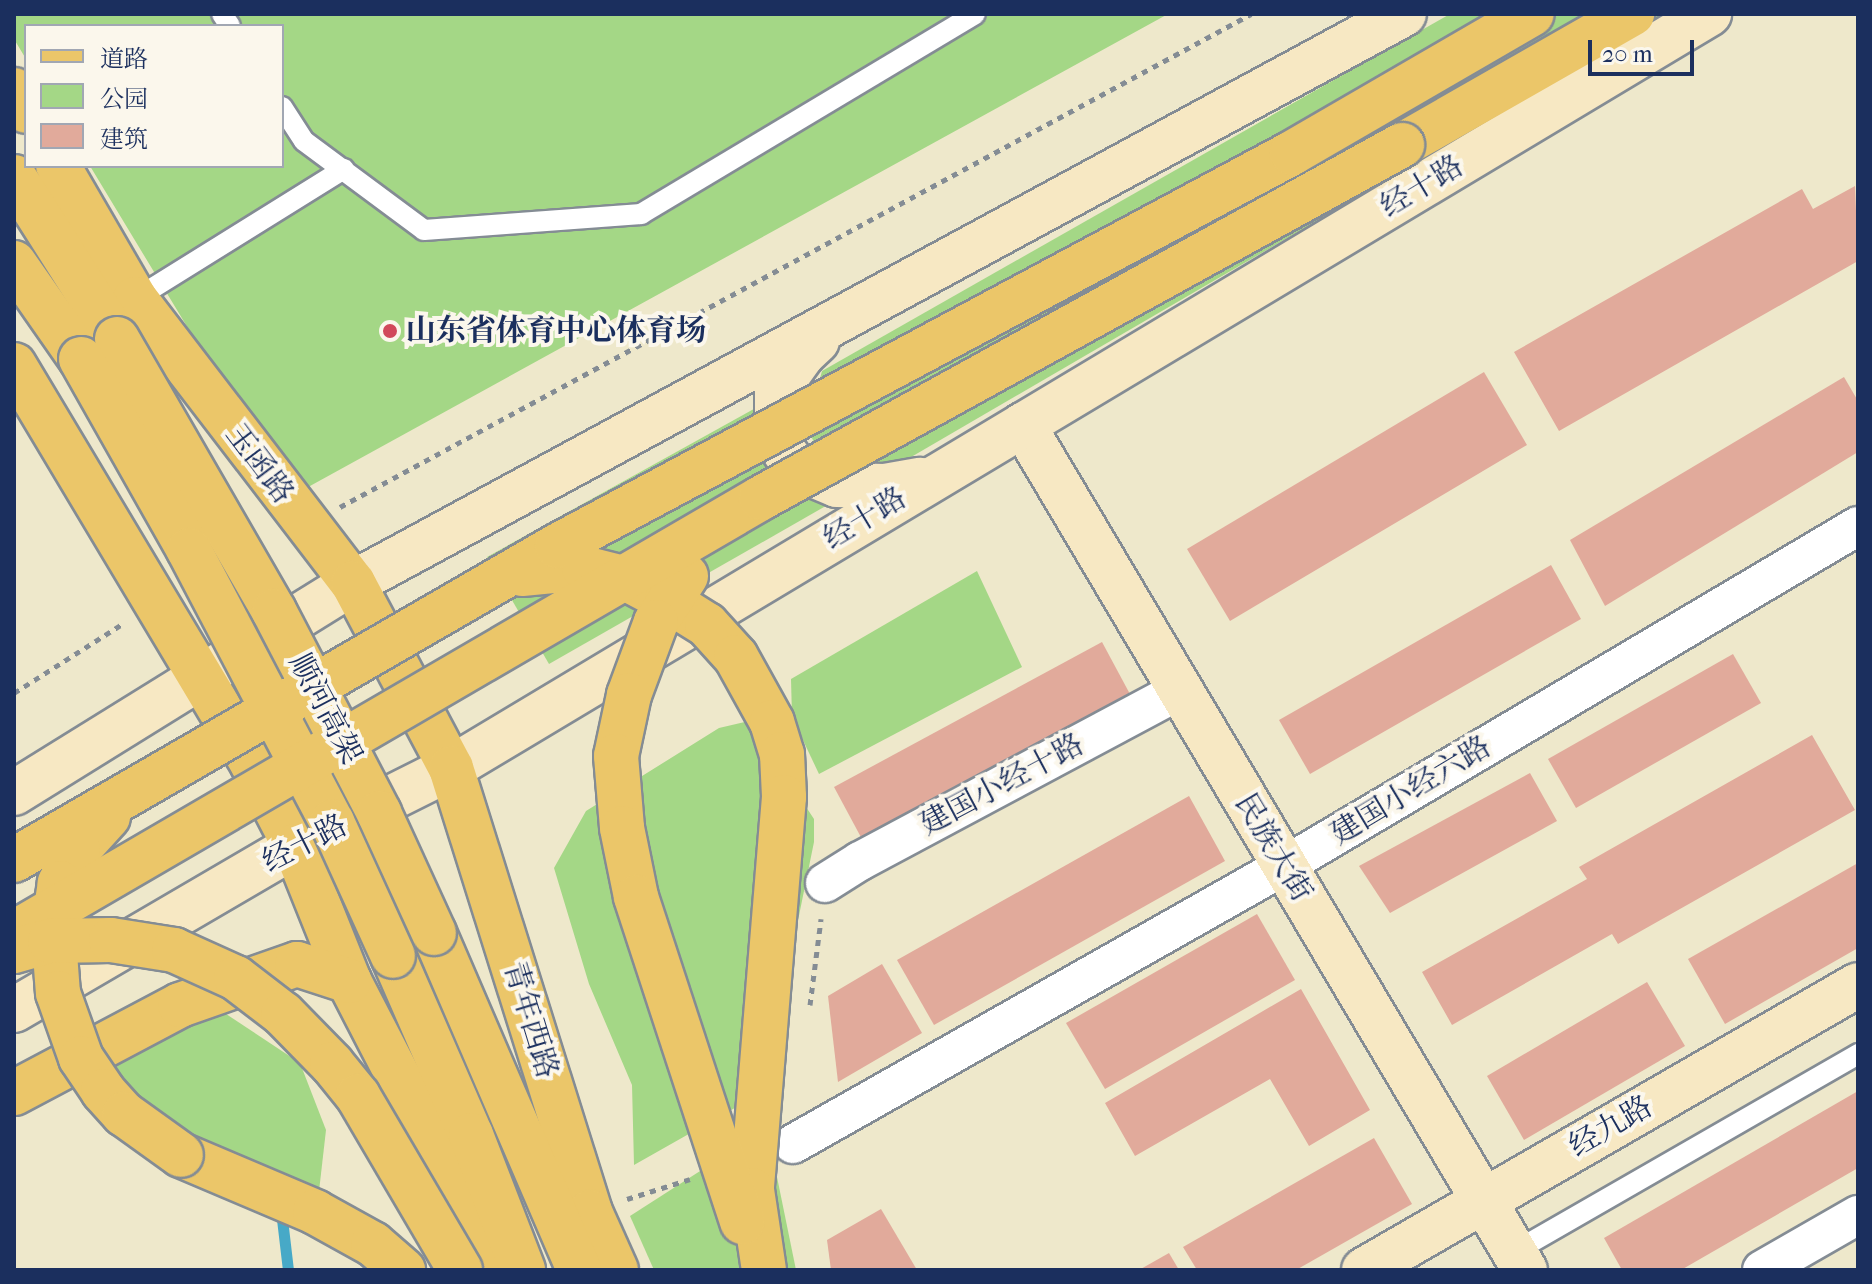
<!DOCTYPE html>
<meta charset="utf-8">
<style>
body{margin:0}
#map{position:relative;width:1872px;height:1284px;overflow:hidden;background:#eee8cb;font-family:"IM FELL French Canon","Noto Serif SC",serif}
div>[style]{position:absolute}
.green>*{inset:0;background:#a4d786}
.stream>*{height:11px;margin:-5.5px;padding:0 5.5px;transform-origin:5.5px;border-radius:5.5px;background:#47a9c7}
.building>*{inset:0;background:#e1aa9b}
.path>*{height:5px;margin-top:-2.5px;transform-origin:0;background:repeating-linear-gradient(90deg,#848c94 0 6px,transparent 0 12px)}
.roads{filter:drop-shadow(2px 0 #848c94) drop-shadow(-2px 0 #848c94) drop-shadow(0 2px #848c94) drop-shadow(0 -2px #848c94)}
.lane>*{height:20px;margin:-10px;padding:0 10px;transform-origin:10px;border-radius:10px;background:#fff}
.street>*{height:38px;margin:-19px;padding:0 19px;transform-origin:19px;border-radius:19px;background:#fff}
.secondary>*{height:44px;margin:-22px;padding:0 22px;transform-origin:22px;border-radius:22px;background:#f7e8c3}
.primary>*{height:44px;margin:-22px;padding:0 22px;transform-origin:22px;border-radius:22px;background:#ebc669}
.highway>*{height:44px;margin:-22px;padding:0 22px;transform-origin:22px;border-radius:22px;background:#ebc669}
.bridges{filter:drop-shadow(2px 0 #848c94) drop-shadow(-2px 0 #848c94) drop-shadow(0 2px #848c94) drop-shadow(0 -2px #848c94)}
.highway-bridge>*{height:44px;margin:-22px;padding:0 22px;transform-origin:22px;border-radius:22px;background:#ebc669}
.dots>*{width:22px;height:22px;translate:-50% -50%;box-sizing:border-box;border:4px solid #fbf7ec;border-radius:50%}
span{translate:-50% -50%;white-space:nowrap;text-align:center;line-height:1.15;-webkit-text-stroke:8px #fbf7ec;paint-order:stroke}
.street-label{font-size:30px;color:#1b2f5e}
.poi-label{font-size:30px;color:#1b2f5e;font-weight:700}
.left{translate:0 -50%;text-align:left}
.frame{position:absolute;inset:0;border:16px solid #1b2f5e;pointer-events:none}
.legend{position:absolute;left:24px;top:24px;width:260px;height:144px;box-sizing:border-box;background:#fbf7ec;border:2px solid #a1a7b3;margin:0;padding:10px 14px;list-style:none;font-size:24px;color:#1b2f5e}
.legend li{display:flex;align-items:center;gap:16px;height:40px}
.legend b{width:40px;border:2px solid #a1a7b3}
.scale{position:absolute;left:1588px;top:40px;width:106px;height:36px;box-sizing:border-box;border:4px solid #1b2f5e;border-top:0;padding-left:10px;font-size:24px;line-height:28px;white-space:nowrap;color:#1b2f5e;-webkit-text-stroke:6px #fbf7ec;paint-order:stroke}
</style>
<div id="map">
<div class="green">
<div style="clip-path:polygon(14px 14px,1168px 14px,290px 497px,90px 166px,282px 166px,282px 26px,26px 26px,26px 59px,14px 39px)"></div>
<div style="clip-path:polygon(1450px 14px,1672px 14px,882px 474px,817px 449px,807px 427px,822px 371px)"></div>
<div style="clip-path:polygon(761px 405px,831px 503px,549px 664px,487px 557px)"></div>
<div style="clip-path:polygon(977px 571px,1022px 667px,819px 774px,792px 717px,791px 679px)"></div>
<div style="clip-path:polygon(749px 721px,814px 819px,814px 842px,763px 1092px,634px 1165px,632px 1085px,589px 984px,554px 868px,586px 811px,719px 728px)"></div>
<div style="clip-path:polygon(205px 1000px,300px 1063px,326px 1130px,318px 1200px,184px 1136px,120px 1085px,110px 1050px)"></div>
<div style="clip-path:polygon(767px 1128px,796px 1270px,654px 1270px,630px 1216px)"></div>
</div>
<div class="stream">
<div style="left:282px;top:1219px;width:51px;rotate:83.3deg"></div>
</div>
<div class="building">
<div style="clip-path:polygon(1855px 186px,1858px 261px,1559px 431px,1514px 352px,1802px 189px,1813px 209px)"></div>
<div style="clip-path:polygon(1484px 372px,1527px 445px,1230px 621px,1187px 549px)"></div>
<div style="clip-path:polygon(1844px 377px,1858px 401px,1858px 452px,1605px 606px,1570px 540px)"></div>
<div style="clip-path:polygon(1551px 565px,1581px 619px,1310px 774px,1279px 720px)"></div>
<div style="clip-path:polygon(1102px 642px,1131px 696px,863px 841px,834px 787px)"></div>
<div style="clip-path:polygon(1733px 654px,1761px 703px,1576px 808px,1548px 759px)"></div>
<div style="clip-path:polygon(1812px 735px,1855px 810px,1618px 944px,1612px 934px,1452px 1025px,1422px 972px,1587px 879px,1579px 867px)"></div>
<div style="clip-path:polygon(1530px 773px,1557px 821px,1390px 913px,1359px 866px)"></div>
<div style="clip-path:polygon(1189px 796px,1225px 861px,934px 1025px,897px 960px)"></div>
<div style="clip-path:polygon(1858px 863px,1858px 948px,1725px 1024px,1688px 959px)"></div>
<div style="clip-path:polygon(1257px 914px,1295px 980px,1105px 1089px,1066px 1023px)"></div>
<div style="clip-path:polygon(882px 964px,922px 1033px,838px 1082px,828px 996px)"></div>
<div style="clip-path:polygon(1647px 982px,1685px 1046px,1524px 1140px,1487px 1076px)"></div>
<div style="clip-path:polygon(1301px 989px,1370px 1110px,1309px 1146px,1270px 1079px,1135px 1156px,1105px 1103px)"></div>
<div style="clip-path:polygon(1858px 1091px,1858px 1168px,1681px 1270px,1622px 1270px,1604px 1238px)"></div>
<div style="clip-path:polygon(1374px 1138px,1412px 1204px,1296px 1270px,1197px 1270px,1183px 1247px)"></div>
<div style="clip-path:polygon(881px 1209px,917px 1270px,831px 1270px,827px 1240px)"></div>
<div style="clip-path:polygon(1169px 1253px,1179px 1270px,1139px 1270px)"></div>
</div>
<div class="path">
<div style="left:340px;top:507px;width:1036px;rotate:-28.42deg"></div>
<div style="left:14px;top:693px;width:130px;rotate:-32.5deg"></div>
<div style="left:810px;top:1005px;width:87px;rotate:-82.7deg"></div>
<div style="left:627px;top:1199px;width:66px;rotate:-17.6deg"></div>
</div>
<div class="roads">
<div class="lane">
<div style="left:222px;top:14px;width:14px;rotate:56deg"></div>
<div style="left:282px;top:107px;width:40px;rotate:57.1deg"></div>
<div style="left:304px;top:141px;width:149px;rotate:36.6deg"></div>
<div style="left:424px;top:230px;width:218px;rotate:-4.2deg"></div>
<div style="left:641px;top:214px;width:389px;rotate:-30.9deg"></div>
<div style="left:135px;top:299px;width:246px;rotate:-31.9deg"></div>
<div style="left:1514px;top:1252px;width:397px;rotate:-29.9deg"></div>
</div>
<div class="street">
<div style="left:825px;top:883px;width:41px;rotate:-32.2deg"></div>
<div style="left:860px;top:861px;width:363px;rotate:-28.1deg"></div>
<div style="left:793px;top:1144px;width:564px;rotate:-29.52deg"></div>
<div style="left:1284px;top:866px;width:667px;rotate:-30.64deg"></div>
<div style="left:1762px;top:1270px;width:111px;rotate:-29.8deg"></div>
</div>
<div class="secondary">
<div style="left:817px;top:341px;width:19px;rotate:137deg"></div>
<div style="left:803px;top:354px;width:44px;rotate:125.8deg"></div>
<div style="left:777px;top:390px;width:51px;rotate:90deg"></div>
<div style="left:777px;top:441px;width:33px;rotate:55deg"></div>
<div style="left:796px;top:468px;width:44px;rotate:22.5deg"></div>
<div style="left:837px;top:485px;width:48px;rotate:1.2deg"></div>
<div style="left:885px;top:486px;width:36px;rotate:-10deg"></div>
<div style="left:1023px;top:425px;width:983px;rotate:59.29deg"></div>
<div style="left:14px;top:793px;width:399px;rotate:-31.8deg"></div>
<div style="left:353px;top:583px;width:1195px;rotate:-28.43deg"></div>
<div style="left:14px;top:1010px;width:325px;rotate:-30.3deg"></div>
<div style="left:295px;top:846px;width:174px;rotate:-26.6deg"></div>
<div style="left:451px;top:768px;width:1467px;rotate:-30.94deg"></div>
<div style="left:1364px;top:1270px;width:570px;rotate:-29.98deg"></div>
</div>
<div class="primary">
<div style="left:14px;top:90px;width:24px;rotate:60deg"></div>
<div style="left:58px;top:166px;width:154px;rotate:59.9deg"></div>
<div style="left:135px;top:299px;width:358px;rotate:52.5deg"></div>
<div style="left:353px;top:583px;width:209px;rotate:62.1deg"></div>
<div style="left:451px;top:768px;width:465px;rotate:72.6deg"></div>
<div style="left:590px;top:1212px;width:64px;rotate:65.9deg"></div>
<div style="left:14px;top:365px;width:464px;rotate:59.1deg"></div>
<div style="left:252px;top:763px;width:93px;rotate:62.6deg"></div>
<div style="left:295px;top:846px;width:145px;rotate:68.2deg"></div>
<div style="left:349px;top:981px;width:325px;rotate:62.7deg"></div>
</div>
<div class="highway">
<div style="left:1402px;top:145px;width:265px;rotate:-29.7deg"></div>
<div style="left:14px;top:177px;width:192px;rotate:57.6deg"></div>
<div style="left:14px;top:263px;width:117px;rotate:55.1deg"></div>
<div style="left:434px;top:933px;width:367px;rotate:66.7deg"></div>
<div style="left:393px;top:956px;width:195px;rotate:66.5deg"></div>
<div style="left:471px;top:1135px;width:145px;rotate:68.9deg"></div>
<div style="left:14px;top:1093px;width:188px;rotate:-27.9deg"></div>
<div style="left:180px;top:1005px;width:124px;rotate:-19.3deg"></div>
<div style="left:297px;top:964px;width:55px;rotate:18.1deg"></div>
<div style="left:181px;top:1155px;width:146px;rotate:23deg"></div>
<div style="left:315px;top:1212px;width:66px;rotate:28.9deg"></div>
<div style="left:373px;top:1244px;width:40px;rotate:41deg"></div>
</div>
</div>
<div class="bridges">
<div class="highway-bridge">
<div style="left:117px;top:339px;width:314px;rotate:60deg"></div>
<div style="left:274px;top:611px;width:228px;rotate:62.5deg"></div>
<div style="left:379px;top:813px;width:132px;rotate:65.4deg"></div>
<div style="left:81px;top:359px;width:219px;rotate:60.5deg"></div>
<div style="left:189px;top:550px;width:307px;rotate:62.3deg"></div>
<div style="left:332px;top:822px;width:147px;rotate:65.5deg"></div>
<div style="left:522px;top:574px;width:62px;rotate:-5.5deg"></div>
<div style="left:584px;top:568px;width:44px;rotate:14.3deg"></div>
<div style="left:627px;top:579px;width:45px;rotate:27.7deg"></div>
<div style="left:667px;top:600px;width:47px;rotate:32deg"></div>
<div style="left:707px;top:625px;width:43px;rotate:47.8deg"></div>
<div style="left:736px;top:657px;width:74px;rotate:61deg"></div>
<div style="left:772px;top:722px;width:34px;rotate:73deg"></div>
<div style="left:782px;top:754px;width:43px;rotate:87.3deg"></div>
<div style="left:784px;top:797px;width:394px;rotate:94.7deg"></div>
<div style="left:752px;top:1190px;width:81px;rotate:81.5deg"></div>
<div style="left:686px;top:576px;width:55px;rotate:123.1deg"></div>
<div style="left:656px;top:622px;width:78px;rotate:110.3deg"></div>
<div style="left:629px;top:695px;width:62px;rotate:102deg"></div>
<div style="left:616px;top:756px;width:72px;rotate:85.2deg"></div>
<div style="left:622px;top:828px;width:70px;rotate:78.5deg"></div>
<div style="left:636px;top:897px;width:342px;rotate:71.9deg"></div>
<div style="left:108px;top:817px;width:45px;rotate:132.3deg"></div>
<div style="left:78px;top:850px;width:38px;rotate:119deg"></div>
<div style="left:60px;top:883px;width:45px;rotate:99deg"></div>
<div style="left:53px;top:927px;width:66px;rotate:85.7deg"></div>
<div style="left:58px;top:993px;width:69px;rotate:70.5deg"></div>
<div style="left:81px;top:1058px;width:40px;rotate:56deg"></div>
<div style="left:103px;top:1091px;width:31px;rotate:48deg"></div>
<div style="left:124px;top:1114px;width:70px;rotate:35.7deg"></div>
<div style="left:14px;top:860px;width:627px;rotate:-30.04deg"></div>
<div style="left:557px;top:546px;width:833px;rotate:-28.13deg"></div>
<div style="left:1292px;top:153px;width:277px;rotate:-30.1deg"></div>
<div style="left:14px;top:933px;width:864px;rotate:-30.21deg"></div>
<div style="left:761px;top:498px;width:732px;rotate:-28.84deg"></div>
<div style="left:14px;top:951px;width:37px;rotate:-16deg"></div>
<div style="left:50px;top:941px;width:61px;rotate:-0.9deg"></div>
<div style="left:111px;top:940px;width:64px;rotate:9deg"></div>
<div style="left:174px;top:950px;width:68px;rotate:24.3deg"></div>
<div style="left:236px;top:978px;width:59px;rotate:37.5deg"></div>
<div style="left:283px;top:1014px;width:70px;rotate:45.6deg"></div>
<div style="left:332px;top:1064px;width:41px;rotate:50.9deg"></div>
<div style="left:358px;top:1096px;width:202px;rotate:59.6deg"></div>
</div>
</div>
<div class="dots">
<div style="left:390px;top:331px;background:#d1495b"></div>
</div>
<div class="street-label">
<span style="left:1422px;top:187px;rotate:-31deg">经十路</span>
<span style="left:259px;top:464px;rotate:53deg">玉函路</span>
<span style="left:865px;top:519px;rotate:-31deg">经十路</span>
<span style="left:325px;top:709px;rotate:62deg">顺河高架</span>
<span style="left:1002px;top:785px;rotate:-28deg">建国小经十路</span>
<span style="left:1411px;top:791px;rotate:-31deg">建国小经六路</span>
<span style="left:305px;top:844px;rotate:-27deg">经十路</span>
<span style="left:1273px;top:848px;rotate:59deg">民族大街</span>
<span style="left:530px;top:1020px;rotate:73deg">青年西路</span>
<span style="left:1611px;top:1127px;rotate:-30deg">经九路</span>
</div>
<div class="poi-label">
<span class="left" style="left:406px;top:331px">山东省体育中心体育场</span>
</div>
<div class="frame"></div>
<ul class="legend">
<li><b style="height:10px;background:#ebc669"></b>道路</li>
<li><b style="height:22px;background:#a4d786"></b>公园</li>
<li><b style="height:22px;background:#e1aa9b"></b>建筑</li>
</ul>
<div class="scale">20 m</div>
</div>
